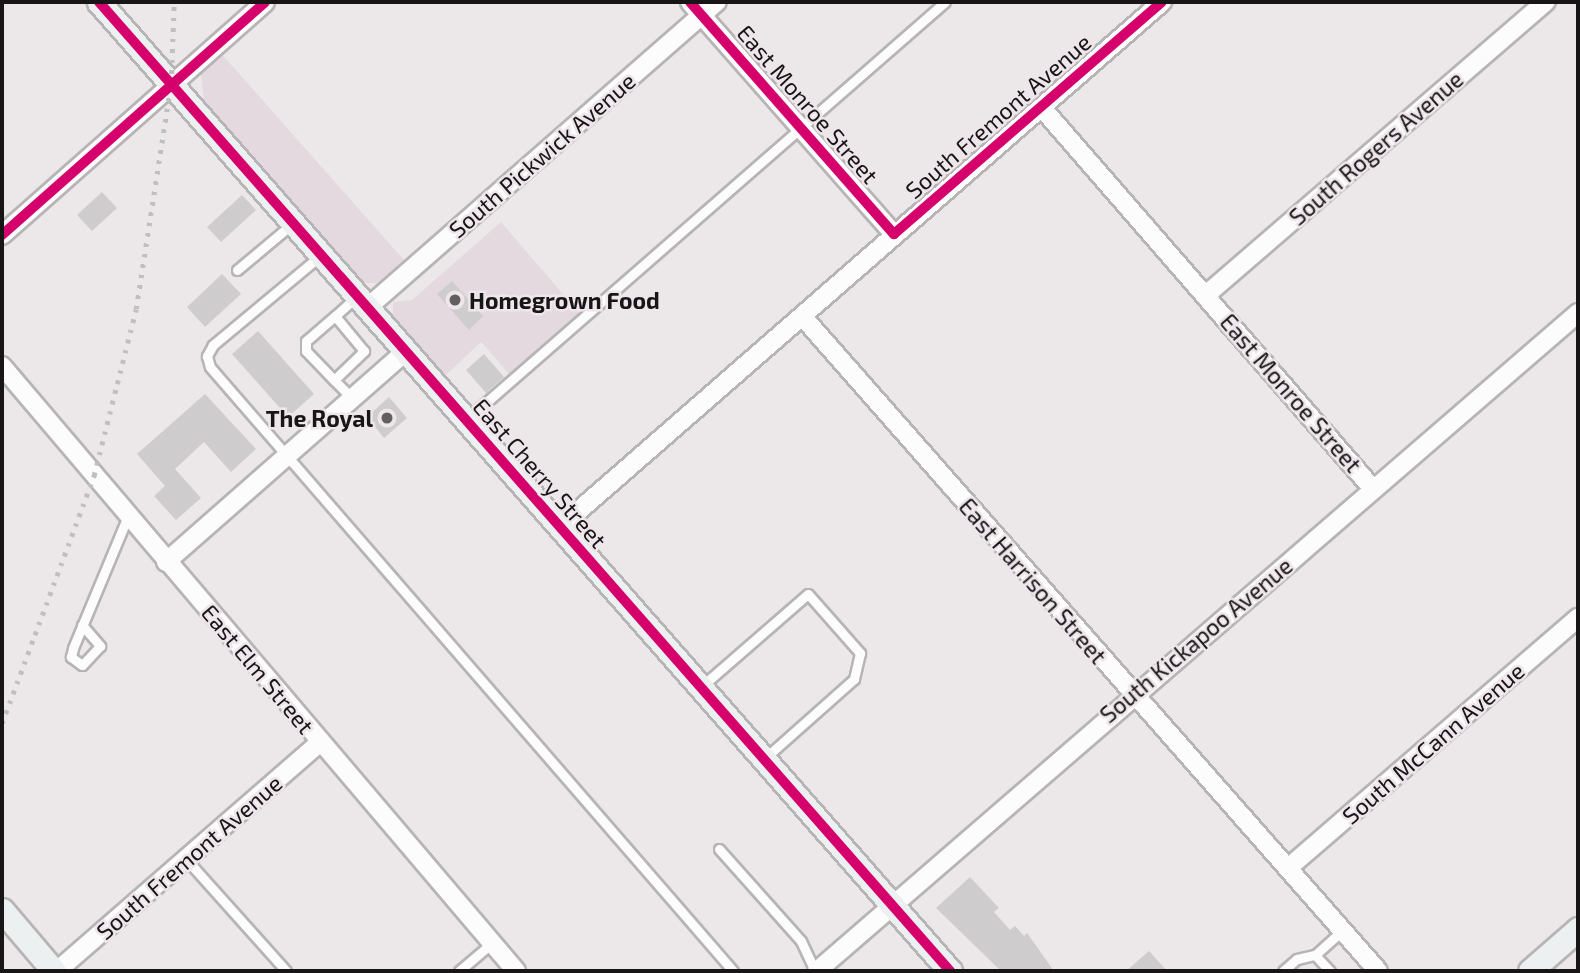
<!DOCTYPE html>
<style>
body{margin:0}
#map{position:relative;width:1580px;height:973px;overflow:hidden;background:#ece8ea;font-family:"Exo 2",sans-serif}
div>[style]{position:absolute}
.built>*{inset:0;background:#e3d9df}
.building>*{inset:0;background:#cfcccd}
.roads{filter:drop-shadow(2px 0 #b7b4b6) drop-shadow(-2px 0 #b7b4b6) drop-shadow(0 2px #b7b4b6) drop-shadow(0 -2px #b7b4b6)}
.lane>*{height:9px;margin:-4.5px;padding:0 4.5px;transform-origin:4.5px;border-radius:4.5px;background:#fcfcfc}
.street>*{height:18px;margin:-9px;padding:0 9px;transform-origin:9px;border-radius:9px;background:#fcfcfc}
.secondary>*{height:23px;margin:-11.5px;padding:0 11.5px;transform-origin:11.5px;border-radius:11.5px;background:#edf0f0}
.rail>*{height:4.5px;margin-top:-2.25px;transform-origin:0;background:repeating-linear-gradient(90deg,#c0bfc0 0 3.5px,transparent 0 10.5px)}
.cycleway>*{height:10px;margin:-5px;padding:0 5px;transform-origin:5px;border-radius:5px;background:#d6006c}
.dots>*{width:19px;height:19px;translate:-50% -50%;box-sizing:border-box;border:4px solid #eee6ea;border-radius:50%}
span{translate:-50% -50%;white-space:nowrap;text-align:center;line-height:1.15;-webkit-text-stroke:5px #eee6ea;paint-order:stroke}
.street-label{font-size:23px;color:#171516}
.poi-label{font-size:23px;color:#171516;font-weight:700}
.left{translate:0 -50%;text-align:left}
.right{translate:-100% -50%;text-align:right}
.frame{position:absolute;inset:0;border:4px solid #171516;pointer-events:none}
</style>
<div id="map">
<div class="built">
<div style="clip-path:polygon(219px 51px,404px 260px,379px 283px,363px 283px,204px 101px,201px 75px)"></div>
<div style="clip-path:polygon(501px 222px,579px 313px,510px 375px,481px 342px,445px 376px,393px 316px,393px 302px,412px 300px)"></div>
</div>
<div class="building">
<div style="clip-path:polygon(102px 192px,117px 208px,92px 231px,77px 215px)"></div>
<div style="clip-path:polygon(242px 195px,256px 210px,221px 242px,207px 227px)"></div>
<div style="clip-path:polygon(222px 274px,241px 294px,205px 327px,187px 307px)"></div>
<div style="clip-path:polygon(452px 281px,483px 316px,469px 330px,437px 294px)"></div>
<div style="clip-path:polygon(258px 331px,314px 394px,288px 417px,232px 354px)"></div>
<div style="clip-path:polygon(484px 354px,504px 377px,486px 393px,466px 370px)"></div>
<div style="clip-path:polygon(205px 394px,256px 449px,231px 472px,204px 442px,175px 469px,201px 498px,176px 520px,154px 496px,165px 486px,137px 454px)"></div>
<div style="clip-path:polygon(389px 397px,407px 418px,384px 438px,367px 417px)"></div>
<div style="clip-path:polygon(970px 877px,999px 908px,994px 912px,1010px 930px,1015px 926px,1024px 936px,1027px 933px,1054px 971px,1001px 971px,936px 908px)"></div>
<div style="clip-path:polygon(1149px 951px,1167px 971px,1126px 971px)"></div>
</div>
<div class="roads">
<div class="lane">
<div style="left:321px;top:255px;width:141px;rotate:140.2deg"></div>
<div style="left:213px;top:345px;width:13px;rotate:119deg"></div>
<div style="left:207px;top:356px;width:11px;rotate:75deg"></div>
<div style="left:210px;top:367px;width:799px;rotate:49.11deg"></div>
<div style="left:237px;top:270px;width:72px;rotate:-39.9deg"></div>
<div style="left:334px;top:380px;width:40px;rotate:-134deg"></div>
<div style="left:306px;top:351px;width:10px;rotate:-90deg"></div>
<div style="left:306px;top:341px;width:38px;rotate:-41deg"></div>
<div style="left:352px;top:398px;width:25px;rotate:-135deg"></div>
<div style="left:334px;top:380px;width:42px;rotate:-44deg"></div>
<div style="left:364px;top:351px;width:45px;rotate:-129.6deg"></div>
<div style="left:335px;top:316px;width:28px;rotate:-42deg"></div>
<div style="left:467px;top:419px;width:634px;rotate:-41.1deg"></div>
<div style="left:82px;top:625px;width:28px;rotate:49deg"></div>
<div style="left:100px;top:646px;width:26px;rotate:133deg"></div>
<div style="left:82px;top:665px;width:14px;rotate:-144deg"></div>
<div style="left:71px;top:657px;width:9px;rotate:-77deg"></div>
<div style="left:73px;top:648px;width:143px;rotate:-67.4deg"></div>
<div style="left:702px;top:686px;width:140px;rotate:-41deg"></div>
<div style="left:808px;top:594px;width:79px;rotate:48.6deg"></div>
<div style="left:860px;top:653px;width:27px;rotate:103deg"></div>
<div style="left:854px;top:679px;width:119px;rotate:138.4deg"></div>
<div style="left:719px;top:849px;width:123px;rotate:48.3deg"></div>
<div style="left:801px;top:941px;width:33px;rotate:65deg"></div>
<div style="left:186px;top:859px;width:150px;rotate:48.2deg"></div>
<div style="left:1315px;top:955px;width:22px;rotate:47deg"></div>
<div style="left:459px;top:971px;width:43px;rotate:-40.3deg"></div>
<div style="left:1283px;top:971px;width:18px;rotate:-41deg"></div>
<div style="left:1297px;top:959px;width:18px;rotate:-13deg"></div>
<div style="left:1315px;top:955px;width:38px;rotate:-42deg"></div>
</div>
<div class="street">
<div style="left:690px;top:2px;width:309px;rotate:48.7deg"></div>
<div style="left:1042px;top:108px;width:505px;rotate:49.02deg"></div>
<div style="left:2px;top:235px;width:351px;rotate:-41.5deg"></div>
<div style="left:1206px;top:295px;width:449px;rotate:-40.8deg"></div>
<div style="left:367px;top:308px;width:465px;rotate:-41.2deg"></div>
<div style="left:802px;top:316px;width:872px;rotate:48.67deg"></div>
<div style="left:2px;top:366px;width:794px;rotate:49.65deg"></div>
<div style="left:560px;top:527px;width:799px;rotate:-41.09deg"></div>
<div style="left:166px;top:562px;width:318px;rotate:-41.3deg"></div>
<div style="left:1288px;top:868px;width:383px;rotate:-40.8deg"></div>
<div style="left:57px;top:971px;width:349px;rotate:-41deg"></div>
<div style="left:817px;top:971px;width:1006px;rotate:-40.85deg"></div>
</div>
<div class="secondary">
<div style="left:99px;top:2px;width:1290px;rotate:48.71deg"></div>
<div style="left:2px;top:910px;width:80px;rotate:49.6deg"></div>
<div style="left:1530px;top:971px;width:64px;rotate:-41.2deg"></div>
</div>
</div>
<div class="rail">
<div style="left:2px;top:723px;width:265px;rotate:-69.6deg"></div>
<div style="left:94px;top:475px;width:171px;rotate:-75.8deg"></div>
<div style="left:136px;top:309px;width:228px;rotate:-81.2deg"></div>
<div style="left:171px;top:84px;width:82px;rotate:-87.9deg"></div>
</div>
<div class="cycleway">
<div style="left:99px;top:2px;width:1290px;rotate:48.71deg"></div>
<div style="left:690px;top:2px;width:309px;rotate:48.7deg"></div>
<div style="left:894px;top:234px;width:354px;rotate:-40.9deg"></div>
<div style="left:2px;top:235px;width:351px;rotate:-41.5deg"></div>
</div>
<div class="dots">
<div style="left:455px;top:300px;background:#625f60"></div>
<div style="left:387px;top:418px;background:#625f60"></div>
</div>
<div class="street-label">
<span style="left:808px;top:104px;rotate:49deg">East Monroe Street</span>
<span style="left:998px;top:116px;rotate:-41deg">South Fremont Avenue</span>
<span style="left:1376px;top:148px;rotate:-41deg">South Rogers Avenue</span>
<span style="left:542px;top:155px;rotate:-41deg">South Pickwick Avenue</span>
<span style="left:1291px;top:393px;rotate:49deg">East Monroe Street</span>
<span style="left:540px;top:473px;rotate:49deg">East Cherry Street</span>
<span style="left:1033px;top:581px;rotate:49deg">East Harrison Street</span>
<span style="left:1196px;top:640px;rotate:-40deg">South Kickapoo Avenue</span>
<span style="left:258px;top:669px;rotate:50deg">East Elm Street</span>
<span style="left:1433px;top:743px;rotate:-41deg">South McCann Avenue</span>
<span style="left:189px;top:857px;rotate:-41deg">South Fremont Avenue</span>
</div>
<div class="poi-label">
<span class="left" style="left:469px;top:300px">Homegrown Food</span>
<span class="right" style="left:373px;top:418px">The Royal</span>
</div>
<div class="frame"></div>
</div>
